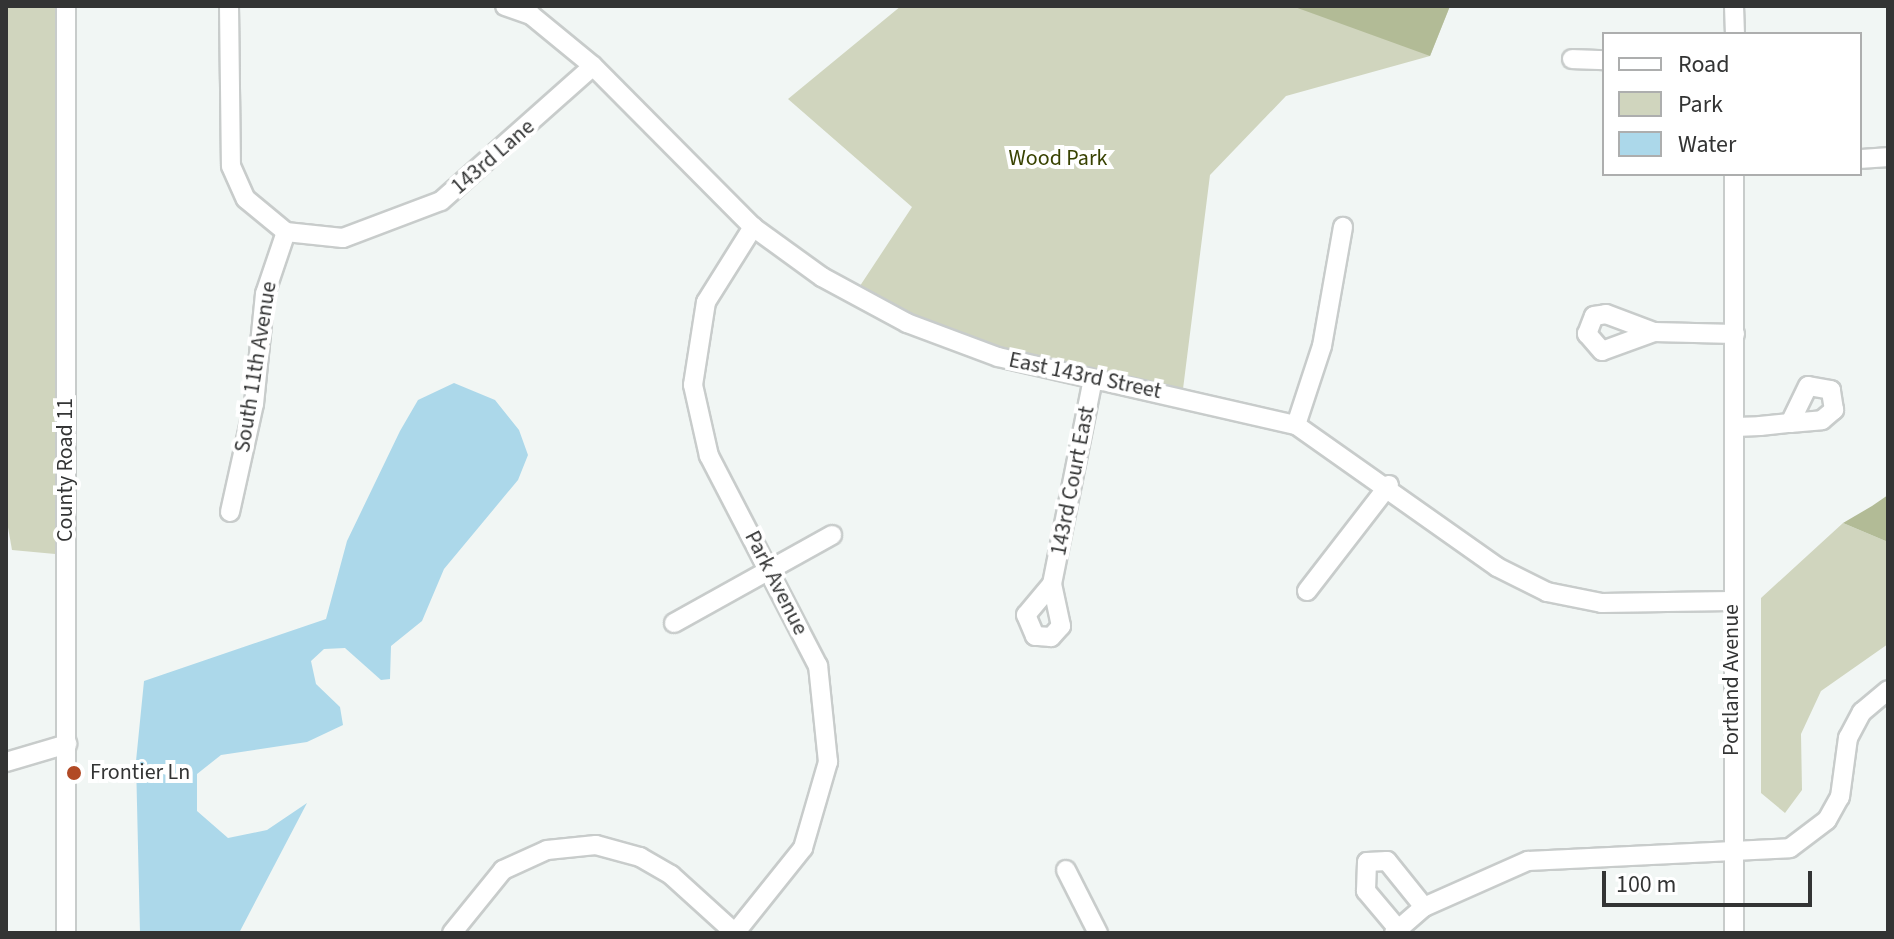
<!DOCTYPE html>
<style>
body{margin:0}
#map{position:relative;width:1894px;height:939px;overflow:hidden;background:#f1f6f4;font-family:"Source Sans 3",sans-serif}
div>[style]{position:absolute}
.green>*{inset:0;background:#d0d5be}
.forest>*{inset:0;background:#b2bb96}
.water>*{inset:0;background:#acd8ea}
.roads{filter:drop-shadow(2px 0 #c8cccb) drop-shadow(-2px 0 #c8cccb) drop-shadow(0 2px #c8cccb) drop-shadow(0 -2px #c8cccb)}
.minor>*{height:18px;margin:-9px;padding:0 9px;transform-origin:9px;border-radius:9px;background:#fff}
.dots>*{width:22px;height:22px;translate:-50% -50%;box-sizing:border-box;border:4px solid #fff;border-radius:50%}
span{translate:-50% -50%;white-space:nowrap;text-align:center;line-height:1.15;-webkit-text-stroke:8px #fff;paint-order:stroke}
.street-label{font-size:22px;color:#333434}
.park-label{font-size:22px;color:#384201}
.poi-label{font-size:22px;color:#333434}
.left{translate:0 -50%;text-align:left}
.frame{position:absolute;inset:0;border:8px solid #333434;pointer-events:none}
.legend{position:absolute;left:1602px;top:32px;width:260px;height:144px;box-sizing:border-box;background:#fff;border:2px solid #adaeae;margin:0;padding:10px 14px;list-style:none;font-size:24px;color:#333434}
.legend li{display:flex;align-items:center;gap:16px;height:40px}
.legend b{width:40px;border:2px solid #adaeae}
.scale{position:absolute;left:1602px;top:871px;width:210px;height:36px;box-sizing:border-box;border:4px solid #333434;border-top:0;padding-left:10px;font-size:24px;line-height:28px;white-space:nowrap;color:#333434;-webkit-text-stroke:6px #fff;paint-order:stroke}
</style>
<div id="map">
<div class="green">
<div style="clip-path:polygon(6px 6px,66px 6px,66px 555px,12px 550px,6px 516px)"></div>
<div style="clip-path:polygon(901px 6px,1450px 6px,1430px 56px,1286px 96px,1210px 175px,1182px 397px,998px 357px,854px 295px,912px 207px,788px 99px)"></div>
<div style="clip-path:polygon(1843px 523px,1888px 542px,1888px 644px,1821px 691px,1801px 734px,1802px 790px,1785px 813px,1761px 793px,1761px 598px)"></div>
</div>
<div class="forest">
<div style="clip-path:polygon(1292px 6px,1450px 6px,1430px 56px)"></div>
<div style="clip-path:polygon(1888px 495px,1888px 542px,1843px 523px,1872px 506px)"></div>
</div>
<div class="water">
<div style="clip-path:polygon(454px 383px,495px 400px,519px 430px,528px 455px,518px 480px,444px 569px,422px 621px,391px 646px,390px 679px,381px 680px,345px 648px,324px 649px,311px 661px,316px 684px,340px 707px,343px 725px,307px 742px,221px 755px,197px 774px,197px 811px,228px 838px,267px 830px,307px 803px,239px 933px,140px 933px,136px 761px,144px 681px,326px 619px,347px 541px,400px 431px,418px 400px)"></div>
</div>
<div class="roads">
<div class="minor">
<div style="left:66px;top:6px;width:927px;rotate:90deg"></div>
<div style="left:229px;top:6px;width:160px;rotate:89.3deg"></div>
<div style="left:231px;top:166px;width:36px;rotate:66deg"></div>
<div style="left:246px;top:199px;width:52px;rotate:39.5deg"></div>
<div style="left:505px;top:6px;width:28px;rotate:19deg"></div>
<div style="left:531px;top:15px;width:80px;rotate:39.4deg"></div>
<div style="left:593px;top:66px;width:227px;rotate:45.2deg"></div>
<div style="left:753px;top:227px;width:85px;rotate:35.9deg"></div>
<div style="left:822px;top:277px;width:97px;rotate:28.4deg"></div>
<div style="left:907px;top:323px;width:97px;rotate:20.5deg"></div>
<div style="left:998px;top:357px;width:306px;rotate:12.9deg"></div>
<div style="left:1296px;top:425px;width:246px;rotate:35.2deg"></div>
<div style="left:1497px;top:567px;width:56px;rotate:26.6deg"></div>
<div style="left:1547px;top:592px;width:56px;rotate:11.3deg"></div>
<div style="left:1602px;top:603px;width:129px;rotate:-0.9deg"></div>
<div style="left:1734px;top:6px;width:28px;rotate:88deg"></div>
<div style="left:1572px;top:59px;width:32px;rotate:2deg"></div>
<div style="left:1860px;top:159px;width:28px;rotate:-4deg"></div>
<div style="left:1734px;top:174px;width:759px;rotate:90deg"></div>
<div style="left:286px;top:232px;width:57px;rotate:6deg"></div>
<div style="left:343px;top:238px;width:105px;rotate:-20.7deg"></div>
<div style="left:441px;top:201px;width:203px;rotate:-41.6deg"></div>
<div style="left:1654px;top:332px;width:55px;rotate:159.9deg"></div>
<div style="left:1602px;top:351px;width:23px;rotate:-131deg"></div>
<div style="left:1587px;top:334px;width:19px;rotate:-69deg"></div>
<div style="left:1594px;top:316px;width:12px;rotate:-9deg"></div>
<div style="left:1606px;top:314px;width:51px;rotate:20.6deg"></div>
<div style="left:1654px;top:332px;width:81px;rotate:1.4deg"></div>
<div style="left:1296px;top:425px;width:83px;rotate:-71.8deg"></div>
<div style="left:1322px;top:346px;width:121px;rotate:-80deg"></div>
<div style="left:1735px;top:427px;width:25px;rotate:-2deg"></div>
<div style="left:1760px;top:426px;width:30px;rotate:-6deg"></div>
<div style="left:1790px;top:423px;width:32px;rotate:-5deg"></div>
<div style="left:1822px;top:420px;width:16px;rotate:-40deg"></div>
<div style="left:1834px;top:410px;width:20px;rotate:-99deg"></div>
<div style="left:1831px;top:390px;width:23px;rotate:-170deg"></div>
<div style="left:1808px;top:386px;width:41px;rotate:115.9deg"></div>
<div style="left:230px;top:512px;width:111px;rotate:-77.5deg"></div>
<div style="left:254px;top:404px;width:111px;rotate:-84.3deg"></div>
<div style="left:265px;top:294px;width:65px;rotate:-71.3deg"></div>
<div style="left:1052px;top:584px;width:43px;rotate:77.9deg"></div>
<div style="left:1061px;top:626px;width:15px;rotate:132deg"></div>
<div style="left:1051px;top:637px;width:16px;rotate:-176deg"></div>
<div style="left:1035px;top:636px;width:23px;rotate:-113deg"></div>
<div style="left:1026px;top:615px;width:40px;rotate:-50deg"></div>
<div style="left:1052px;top:584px;width:209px;rotate:-78.7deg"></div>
<div style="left:1307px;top:591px;width:134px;rotate:-52.3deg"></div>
<div style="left:674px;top:623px;width:181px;rotate:-29.1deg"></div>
<div style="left:6px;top:762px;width:64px;rotate:-16.4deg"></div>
<div style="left:1066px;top:870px;width:71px;rotate:63.1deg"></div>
<div style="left:1398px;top:929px;width:50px;rotate:-130.1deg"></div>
<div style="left:1366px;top:891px;width:29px;rotate:-88deg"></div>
<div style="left:1367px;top:862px;width:20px;rotate:-3deg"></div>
<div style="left:1387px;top:861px;width:59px;rotate:51.2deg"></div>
<div style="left:452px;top:933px;width:81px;rotate:-51deg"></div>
<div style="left:503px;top:870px;width:48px;rotate:-24.4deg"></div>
<div style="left:547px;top:850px;width:49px;rotate:-5.8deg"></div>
<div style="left:596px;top:845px;width:46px;rotate:15.3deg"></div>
<div style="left:640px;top:857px;width:36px;rotate:30deg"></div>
<div style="left:671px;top:875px;width:86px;rotate:42.2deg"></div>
<div style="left:735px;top:933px;width:109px;rotate:-51.3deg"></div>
<div style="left:803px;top:848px;width:90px;rotate:-73.8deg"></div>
<div style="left:828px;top:762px;width:97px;rotate:-95.9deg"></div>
<div style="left:818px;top:666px;width:237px;rotate:-117.4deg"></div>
<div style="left:709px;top:456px;width:73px;rotate:-102.7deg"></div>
<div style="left:693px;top:385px;width:84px;rotate:-81.1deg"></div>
<div style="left:706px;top:302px;width:89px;rotate:-57.9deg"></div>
<div style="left:1394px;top:933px;width:40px;rotate:-41deg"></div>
<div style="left:1424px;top:907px;width:114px;rotate:-23.9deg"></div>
<div style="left:1528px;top:861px;width:262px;rotate:-2.8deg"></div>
<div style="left:1790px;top:848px;width:46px;rotate:-37.1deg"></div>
<div style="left:1827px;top:820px;width:26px;rotate:-61deg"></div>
<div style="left:1840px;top:797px;width:60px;rotate:-82.3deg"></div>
<div style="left:1848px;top:738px;width:30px;rotate:-62deg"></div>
<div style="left:1862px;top:712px;width:34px;rotate:-40deg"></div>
</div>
</div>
<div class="dots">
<div style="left:74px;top:773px;background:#b14a25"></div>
</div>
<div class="street-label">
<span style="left:493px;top:157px;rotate:-41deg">143rd Lane</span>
<span style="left:256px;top:367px;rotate:-81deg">South 11th Avenue</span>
<span style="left:1085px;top:376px;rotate:12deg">East 143rd Street</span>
<span style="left:66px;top:470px;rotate:-90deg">County Road 11</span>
<span style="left:1073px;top:481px;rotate:-79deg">143rd Court East</span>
<span style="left:776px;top:583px;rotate:63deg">Park Avenue</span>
<span style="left:1732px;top:680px;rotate:-90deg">Portland Avenue</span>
</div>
<div class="park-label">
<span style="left:1058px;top:159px">Wood Park</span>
</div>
<div class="poi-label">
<span class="left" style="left:90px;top:773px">Frontier Ln</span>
</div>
<div class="frame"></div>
<ul class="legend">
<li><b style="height:10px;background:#fff"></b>Road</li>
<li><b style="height:22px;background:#d0d5be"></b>Park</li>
<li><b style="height:22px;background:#acd8ea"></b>Water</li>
</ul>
<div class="scale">100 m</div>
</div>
